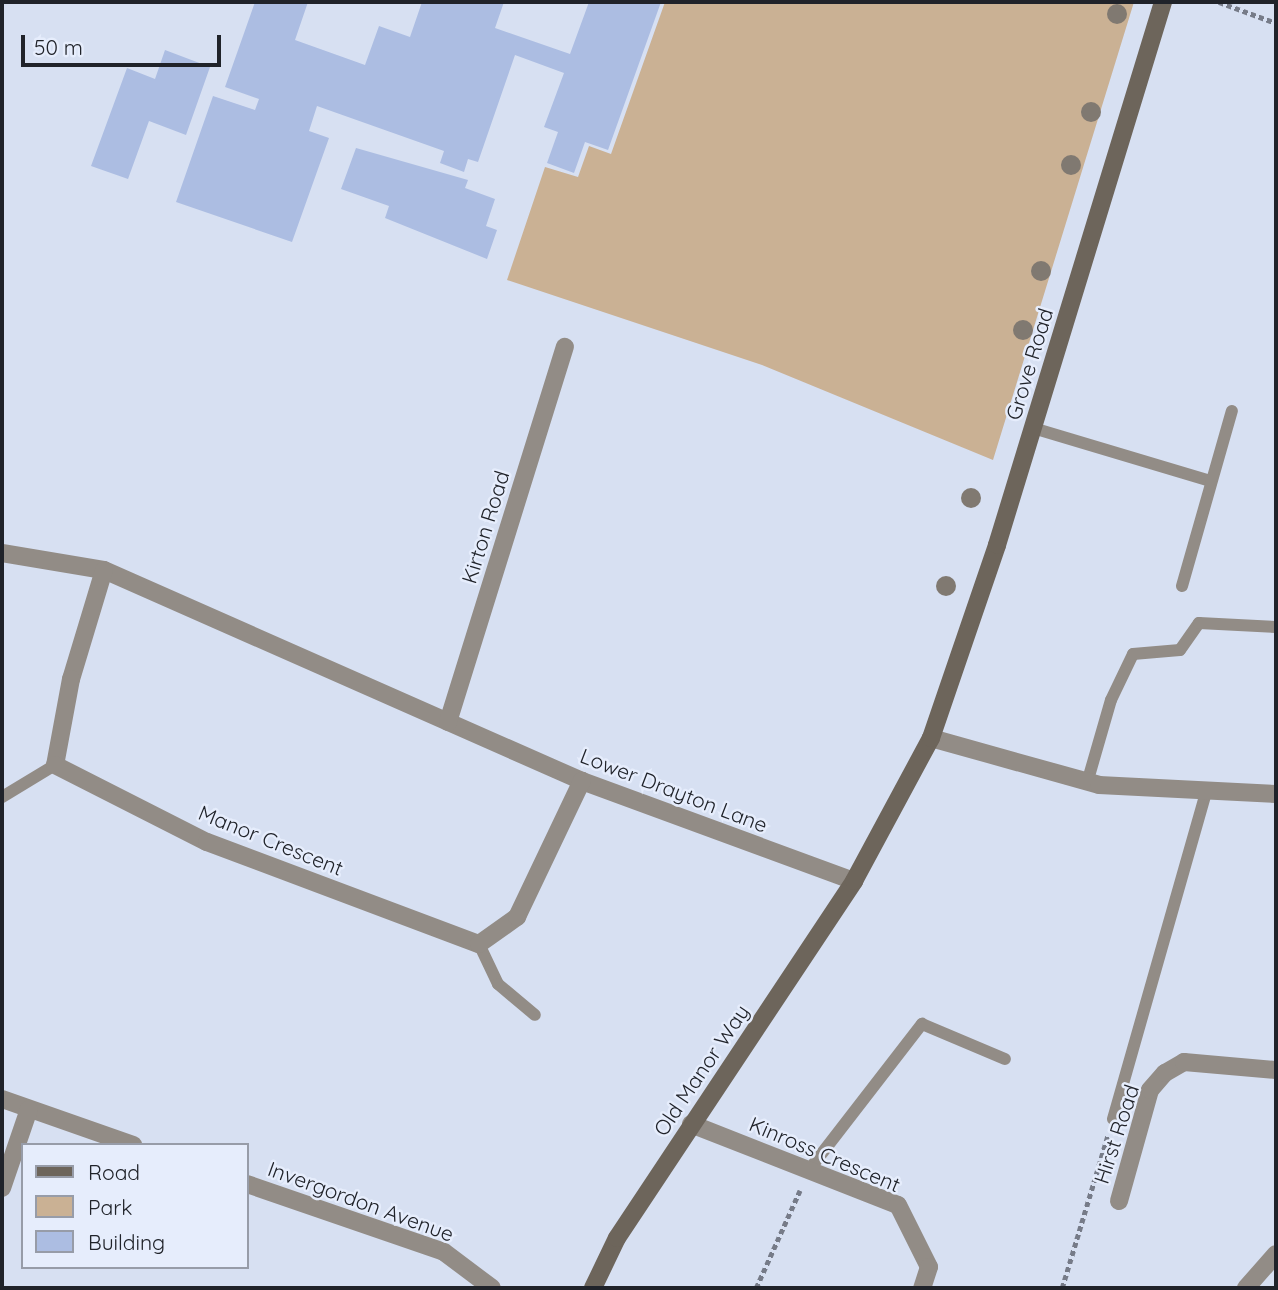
<!DOCTYPE html>
<style>
body{margin:0}
#map{position:relative;width:1278px;height:1290px;overflow:hidden;background:#d7e0f2;font-family:Quicksand,sans-serif}
div>[style]{position:absolute}
.green>*{inset:0;background:#cab194}
.building>*{inset:0;background:#acbde2}
.path>*{height:4.5px;margin-top:-2.25px;transform-origin:0;background:repeating-linear-gradient(90deg,#767b88 0 5px,transparent 0 8.5px)}
.lane>*{height:12px;margin:-6px;padding:0 6px;transform-origin:6px;border-radius:6px;background:#928c86}
.street>*{height:18px;margin:-9px;padding:0 9px;transform-origin:9px;border-radius:9px;background:#928c86}
.secondary>*{height:18px;margin:-9px;padding:0 9px;transform-origin:9px;border-radius:9px;background:#6d655b}
.trees>*{width:20px;height:20px;margin:-10px;border-radius:50%;background:#807971}
span{translate:-50% -50%;white-space:nowrap;text-align:center;line-height:1.15;-webkit-text-stroke:5px #e6edfc;paint-order:stroke}
.street-label{font-size:21px;color:#20232a}
.frame{position:absolute;inset:0;border:4px solid #20232a;pointer-events:none}
.legend{position:absolute;left:21px;top:1143px;width:228px;height:126px;box-sizing:border-box;background:#e6edfc;border:2px solid #979ca8;margin:0;padding:9px 12px;list-style:none;font-size:21px;color:#20232a}
.legend li{display:flex;align-items:center;gap:14px;height:35px}
.legend b{width:35px;border:2px solid #979ca8}
.scale{position:absolute;left:21px;top:35px;width:200px;height:32px;box-sizing:border-box;border:4px solid #20232a;border-top:0;padding-left:9px;font-size:21px;line-height:24px;white-space:nowrap;color:#20232a;-webkit-text-stroke:5px #e6edfc;paint-order:stroke}
</style>
<div id="map">
<div class="green">
<div style="clip-path:polygon(665px 2px,1134px 2px,993px 460px,762px 365px,507px 280px,545px 167px,578px 177px,589px 146px,611px 154px)"></div>
</div>
<div class="building">
<div style="clip-path:polygon(255px 2px,308px 2px,295px 40px,365px 65px,379px 26px,410px 37px,422px 2px,504px 2px,495px 28px,570px 54px,589px 2px,661px 2px,608px 150px,585px 142px,574px 173px,547px 163px,558px 132px,544px 127px,564px 73px,515px 55px,478px 162px,468px 159px,464px 172px,440px 163px,444px 151px,317px 106px,309px 131px,329px 138px,292px 242px,176px 202px,213px 96px,255px 110px,259px 99px,225px 87px)"></div>
<div style="clip-path:polygon(165px 50px,210px 67px,186px 135px,149px 121px,128px 179px,91px 166px,127px 68px,155px 79px)"></div>
<div style="clip-path:polygon(356px 148px,468px 180px,465px 188px,495px 199px,486px 226px,497px 230px,487px 259px,385px 218px,389px 206px,341px 189px)"></div>
</div>
<div class="path">
<div style="left:1219px;top:2px;width:61px;rotate:20.2deg"></div>
<div style="left:756px;top:1288px;width:107px;rotate:-65.8deg"></div>
<div style="left:1062px;top:1288px;width:160px;rotate:-73.3deg"></div>
</div>
<div class="lane">
<div style="left:1033px;top:428px;width:186px;rotate:16.6deg"></div>
<div style="left:1182px;top:586px;width:182px;rotate:-74.1deg"></div>
<div style="left:1087px;top:783px;width:86px;rotate:-73.9deg"></div>
<div style="left:1111px;top:700px;width:51px;rotate:-64.4deg"></div>
<div style="left:1133px;top:654px;width:47px;rotate:-4.9deg"></div>
<div style="left:1180px;top:650px;width:33px;rotate:-55deg"></div>
<div style="left:1199px;top:623px;width:77px;rotate:3deg"></div>
<div style="left:2px;top:797px;width:62px;rotate:-31.1deg"></div>
<div style="left:479px;top:944px;width:44px;rotate:64.6deg"></div>
<div style="left:498px;top:984px;width:48px;rotate:40deg"></div>
<div style="left:1113px;top:1119px;width:344px;rotate:-74.1deg"></div>
<div style="left:809px;top:1170px;width:185px;rotate:-52.3deg"></div>
<div style="left:922px;top:1024px;width:90px;rotate:22.9deg"></div>
</div>
<div class="street">
<div style="left:2px;top:553px;width:103px;rotate:9.5deg"></div>
<div style="left:104px;top:570px;width:522px;rotate:23.82deg"></div>
<div style="left:582px;top:781px;width:290px;rotate:20.2deg"></div>
<div style="left:104px;top:570px;width:114px;rotate:106.8deg"></div>
<div style="left:71px;top:679px;width:87px;rotate:100.5deg"></div>
<div style="left:55px;top:765px;width:170px;rotate:26.9deg"></div>
<div style="left:207px;top:842px;width:290px;rotate:20.6deg"></div>
<div style="left:479px;top:944px;width:47px;rotate:-35.4deg"></div>
<div style="left:517px;top:917px;width:151px;rotate:-64.5deg"></div>
<div style="left:448px;top:722px;width:393px;rotate:-72.7deg"></div>
<div style="left:931px;top:738px;width:174px;rotate:15.6deg"></div>
<div style="left:1099px;top:785px;width:177px;rotate:2.9deg"></div>
<div style="left:2px;top:1099px;width:139px;rotate:19.3deg"></div>
<div style="left:691px;top:1124px;width:222px;rotate:21.4deg"></div>
<div style="left:898px;top:1205px;width:69px;rotate:63.4deg"></div>
<div style="left:929px;top:1267px;width:22px;rotate:108deg"></div>
<div style="left:247px;top:1184px;width:208px;rotate:19deg"></div>
<div style="left:444px;top:1252px;width:60px;rotate:36.9deg"></div>
<div style="left:2px;top:1188px;width:83px;rotate:-71.1deg"></div>
<div style="left:1119px;top:1201px;width:115px;rotate:-74.4deg"></div>
<div style="left:1150px;top:1090px;width:23px;rotate:-49deg"></div>
<div style="left:1165px;top:1073px;width:22px;rotate:-30deg"></div>
<div style="left:1184px;top:1062px;width:92px;rotate:5deg"></div>
<div style="left:1246px;top:1288px;width:45px;rotate:-48.6deg"></div>
</div>
<div class="secondary">
<div style="left:593px;top:1288px;width:55px;rotate:-64.4deg"></div>
<div style="left:617px;top:1238px;width:429px;rotate:-56.4deg"></div>
<div style="left:854px;top:881px;width:162px;rotate:-61.7deg"></div>
<div style="left:931px;top:738px;width:204px;rotate:-71.1deg"></div>
<div style="left:997px;top:545px;width:568px;rotate:-73deg"></div>
</div>
<div class="trees">
<div style="left:1117px;top:14px"></div>
<div style="left:1091px;top:112px"></div>
<div style="left:1071px;top:165px"></div>
<div style="left:1041px;top:271px"></div>
<div style="left:1023px;top:330px"></div>
<div style="left:971px;top:498px"></div>
<div style="left:946px;top:586px"></div>
</div>
<div class="street-label">
<span style="left:1029px;top:364px;rotate:-73deg">Grove Road</span>
<span style="left:485px;top:527px;rotate:-73deg">Kirton Road</span>
<span style="left:674px;top:790px;rotate:21deg">Lower Drayton Lane</span>
<span style="left:271px;top:840px;rotate:22deg">Manor Crescent</span>
<span style="left:701px;top:1070px;rotate:-56deg">Old Manor Way</span>
<span style="left:1116px;top:1134px;rotate:-72deg">Hirst Road</span>
<span style="left:825px;top:1154px;rotate:23deg">Kinross Crescent</span>
<span style="left:361px;top:1201px;rotate:20deg">Invergordon Avenue</span>
</div>
<div class="frame"></div>
<ul class="legend">
<li><b style="height:9px;background:#6d655b"></b>Road</li>
<li><b style="height:19px;background:#cab194"></b>Park</li>
<li><b style="height:19px;background:#acbde2"></b>Building</li>
</ul>
<div class="scale">50 m</div>
</div>
